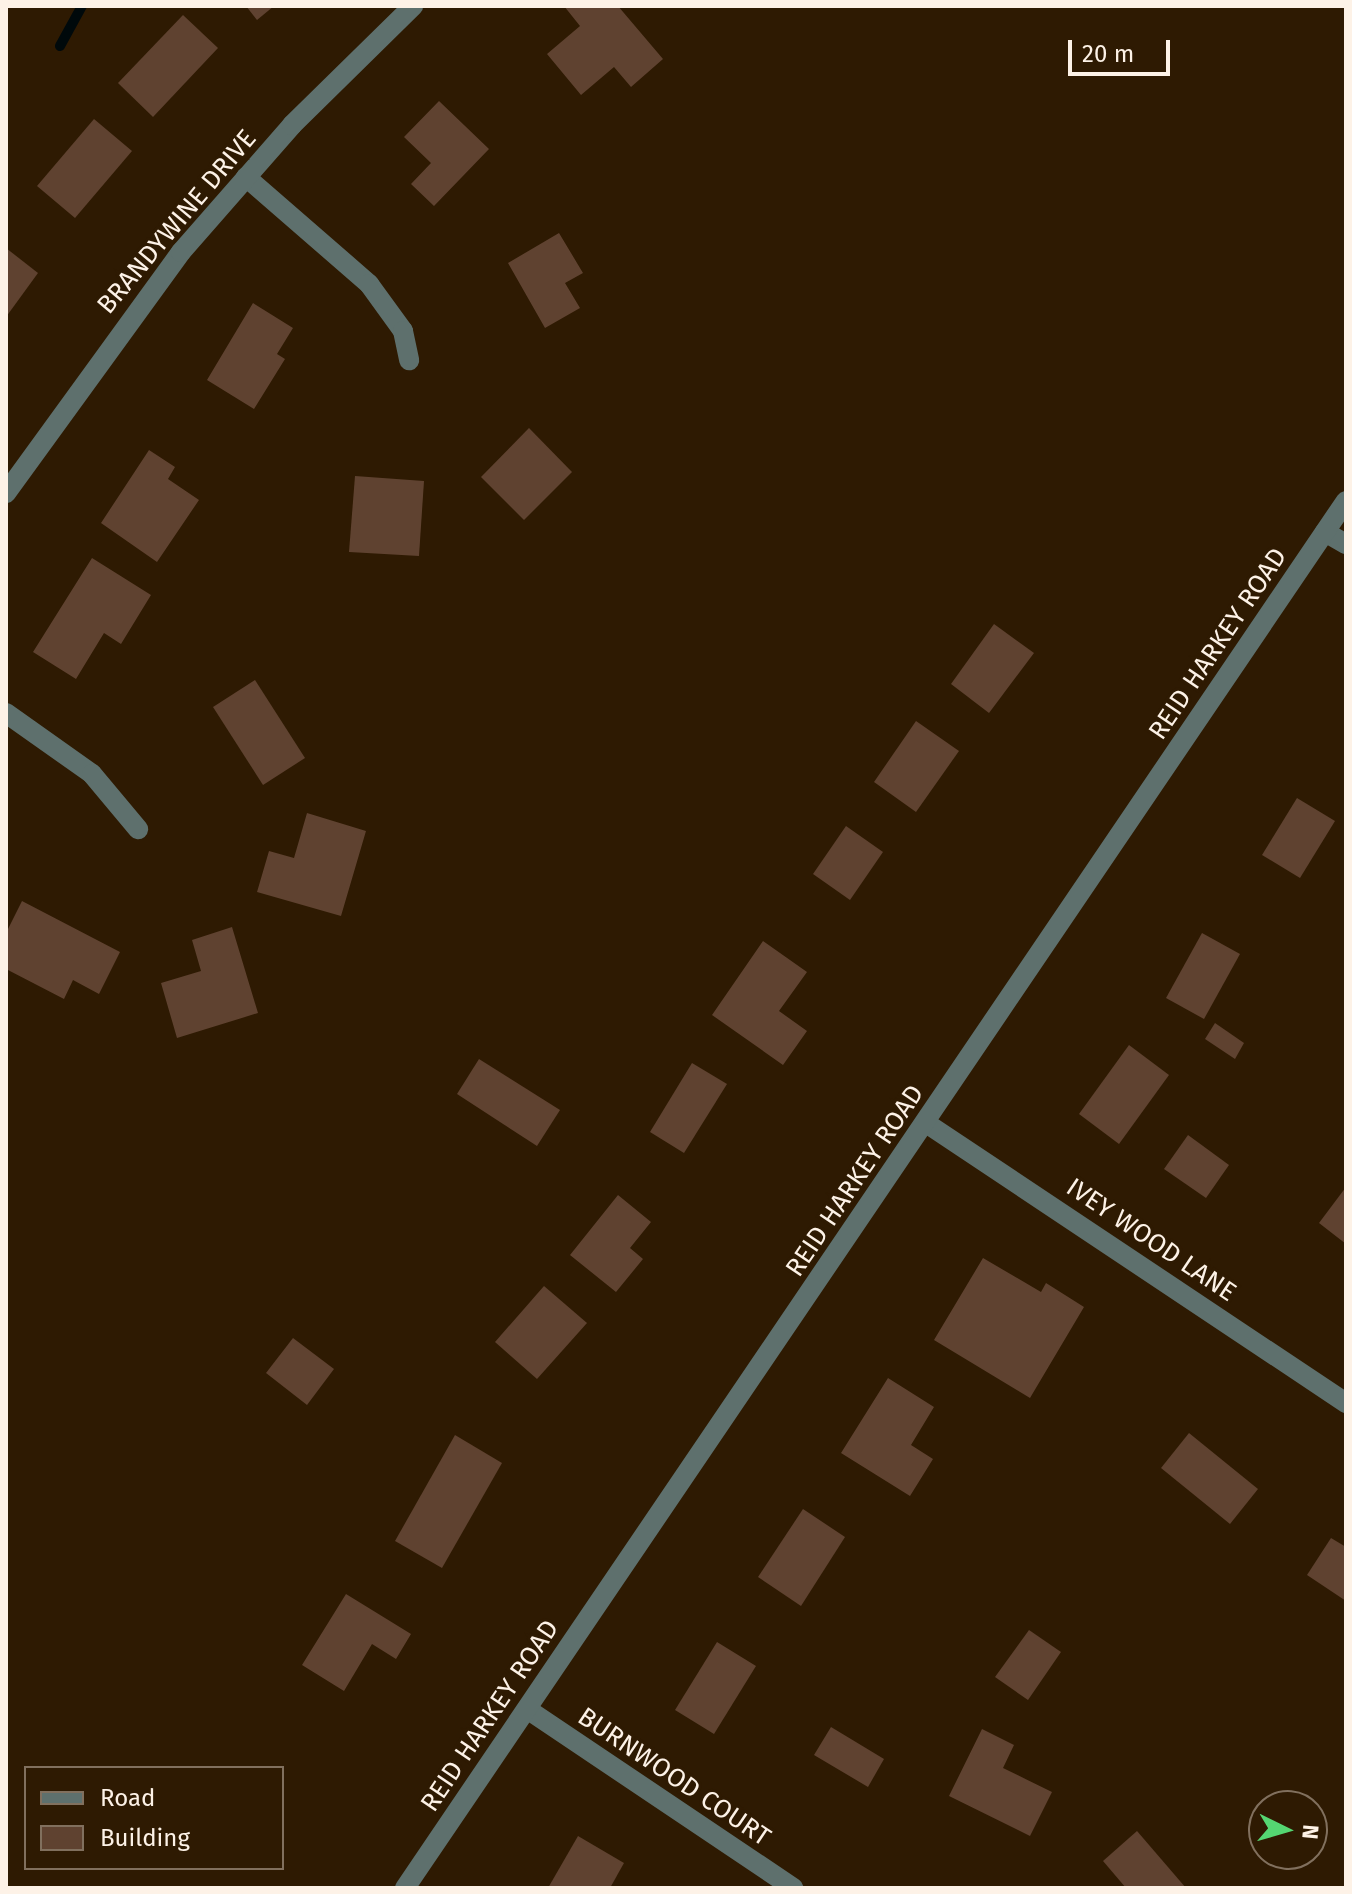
<!DOCTYPE html>
<style>
body{margin:0}
#map{position:relative;width:1352px;height:1894px;overflow:hidden;background:#2e1a02;font-family:"Fira Sans",sans-serif}
div>[style]{position:absolute}
.stream>*{height:10px;margin:-5px;padding:0 5px;transform-origin:5px;border-radius:5px;background:#00090b}
.building>*{inset:0;background:#5f4230}
.minor>*{height:20px;margin:-10px;padding:0 10px;transform-origin:10px;border-radius:10px;background:#5e706d}
span{translate:-50% -50%;white-space:nowrap;text-align:center;line-height:1.15;-webkit-text-stroke:6px #2e1a02;paint-order:stroke}
.street-label{font-size:26px;color:#fdf2e7}
.frame{position:absolute;inset:0;border:8px solid #fdf2e7;pointer-events:none}
.legend{position:absolute;left:24px;top:1766px;width:260px;height:104px;box-sizing:border-box;background:#2e1a02;border:2px solid #81705e;margin:0;padding:10px 14px;list-style:none;font-size:24px;color:#fdf2e7}
.legend li{display:flex;align-items:center;gap:16px;height:40px}
.legend b{width:40px;border:2px solid #81705e}
.north{position:absolute;left:1248px;top:1790px;width:80px;height:80px;box-sizing:border-box;background:#2e1a02;border:2px solid #81705e;border-radius:50%;rotate:95deg;font-size:22px;font-weight:700;line-height:32px;text-align:center;color:#fdf2e7}
.north::after{content:'';display:block;margin:auto;width:28px;height:36px;background:#55d672;clip-path:polygon(50% 0,100% 100%,50% 72%,0 100%)}
.scale{position:absolute;left:1068px;top:40px;width:102px;height:36px;box-sizing:border-box;border:4px solid #fdf2e7;border-top:0;padding-left:10px;font-size:24px;line-height:28px;white-space:nowrap;color:#fdf2e7;-webkit-text-stroke:6px #2e1a02;paint-order:stroke}
</style>
<div id="map">
<div class="stream">
<div style="left:60px;top:46px;width:46px;rotate:-61.2deg"></div>
</div>
<div class="building">
<div style="clip-path:polygon(246px 6px,274px 6px,257px 20px)"></div>
<div style="clip-path:polygon(564px 6px,618px 6px,663px 59px,631px 87px,614px 67px,581px 95px,547px 54px,580px 26px)"></div>
<div style="clip-path:polygon(183px 15px,218px 48px,153px 117px,118px 83px)"></div>
<div style="clip-path:polygon(439px 101px,489px 149px,434px 206px,411px 184px,431px 163px,404px 137px)"></div>
<div style="clip-path:polygon(94px 119px,132px 151px,75px 218px,37px 186px)"></div>
<div style="clip-path:polygon(559px 233px,583px 273px,565px 283px,580px 308px,545px 328px,508px 263px)"></div>
<div style="clip-path:polygon(6px 248px,38px 273px,6px 317px)"></div>
<div style="clip-path:polygon(253px 303px,293px 328px,277px 354px,285px 359px,254px 409px,207px 380px)"></div>
<div style="clip-path:polygon(529px 428px,572px 472px,524px 520px,481px 477px)"></div>
<div style="clip-path:polygon(149px 450px,175px 467px,168px 479px,199px 500px,157px 562px,101px 523px)"></div>
<div style="clip-path:polygon(355px 476px,424px 481px,419px 556px,349px 552px)"></div>
<div style="clip-path:polygon(92px 558px,151px 595px,121px 644px,104px 633px,76px 679px,33px 652px)"></div>
<div style="clip-path:polygon(994px 624px,1034px 653px,989px 713px,951px 684px)"></div>
<div style="clip-path:polygon(255px 680px,305px 758px,263px 785px,213px 707px)"></div>
<div style="clip-path:polygon(916px 721px,959px 751px,916px 812px,874px 782px)"></div>
<div style="clip-path:polygon(1297px 798px,1335px 821px,1300px 878px,1262px 855px)"></div>
<div style="clip-path:polygon(307px 813px,366px 831px,341px 916px,257px 892px,269px 851px,294px 858px)"></div>
<div style="clip-path:polygon(846px 826px,883px 852px,850px 900px,813px 874px)"></div>
<div style="clip-path:polygon(22px 901px,120px 952px,99px 994px,73px 980px,64px 999px,6px 969px,6px 933px)"></div>
<div style="clip-path:polygon(232px 927px,258px 1013px,177px 1038px,161px 983px,201px 971px,192px 940px)"></div>
<div style="clip-path:polygon(1202px 933px,1240px 954px,1204px 1019px,1166px 998px)"></div>
<div style="clip-path:polygon(763px 941px,807px 972px,779px 1011px,807px 1031px,783px 1065px,712px 1015px)"></div>
<div style="clip-path:polygon(1215px 1023px,1244px 1043px,1235px 1059px,1205px 1039px)"></div>
<div style="clip-path:polygon(1129px 1045px,1169px 1075px,1119px 1144px,1079px 1114px)"></div>
<div style="clip-path:polygon(479px 1059px,560px 1110px,537px 1146px,457px 1094px)"></div>
<div style="clip-path:polygon(692px 1063px,727px 1084px,684px 1153px,650px 1132px)"></div>
<div style="clip-path:polygon(1188px 1135px,1229px 1165px,1206px 1198px,1164px 1169px)"></div>
<div style="clip-path:polygon(1346px 1187px,1346px 1244px,1319px 1223px)"></div>
<div style="clip-path:polygon(618px 1195px,651px 1222px,630px 1248px,643px 1259px,616px 1292px,570px 1255px)"></div>
<div style="clip-path:polygon(983px 1258px,1041px 1292px,1046px 1283px,1084px 1307px,1030px 1398px,934px 1340px)"></div>
<div style="clip-path:polygon(544px 1286px,587px 1323px,537px 1379px,495px 1342px)"></div>
<div style="clip-path:polygon(293px 1338px,334px 1369px,307px 1405px,266px 1373px)"></div>
<div style="clip-path:polygon(888px 1378px,934px 1407px,911px 1445px,933px 1459px,910px 1496px,841px 1453px)"></div>
<div style="clip-path:polygon(1189px 1433px,1258px 1489px,1230px 1524px,1161px 1468px)"></div>
<div style="clip-path:polygon(455px 1435px,502px 1463px,442px 1568px,395px 1541px)"></div>
<div style="clip-path:polygon(803px 1509px,845px 1537px,801px 1606px,758px 1577px)"></div>
<div style="clip-path:polygon(1331px 1538px,1346px 1547px,1346px 1601px,1307px 1575px)"></div>
<div style="clip-path:polygon(346px 1594px,411px 1634px,396px 1659px,372px 1644px,344px 1691px,302px 1665px)"></div>
<div style="clip-path:polygon(1029px 1630px,1061px 1652px,1028px 1700px,995px 1677px)"></div>
<div style="clip-path:polygon(717px 1642px,756px 1666px,714px 1734px,675px 1710px)"></div>
<div style="clip-path:polygon(831px 1727px,884px 1759px,868px 1787px,814px 1755px)"></div>
<div style="clip-path:polygon(982px 1729px,1014px 1745px,1003px 1768px,1052px 1792px,1030px 1836px,949px 1796px)"></div>
<div style="clip-path:polygon(1137px 1831px,1186px 1888px,1126px 1888px,1103px 1861px)"></div>
<div style="clip-path:polygon(578px 1836px,624px 1863px,610px 1888px,548px 1888px)"></div>
</div>
<div class="minor">
<div style="left:246px;top:177px;width:163px;rotate:41deg"></div>
<div style="left:369px;top:284px;width:58px;rotate:54.1deg"></div>
<div style="left:403px;top:331px;width:30px;rotate:78deg"></div>
<div style="left:6px;top:493px;width:298px;rotate:-54deg"></div>
<div style="left:181px;top:252px;width:169px;rotate:-48.8deg"></div>
<div style="left:292px;top:125px;width:170px;rotate:-44.5deg"></div>
<div style="left:1325px;top:532px;width:24px;rotate:30deg"></div>
<div style="left:6px;top:713px;width:105px;rotate:35.3deg"></div>
<div style="left:92px;top:774px;width:72px;rotate:50.1deg"></div>
<div style="left:926px;top:1123px;width:505px;rotate:33.69deg"></div>
<div style="left:527px;top:1709px;width:321px;rotate:33.9deg"></div>
<div style="left:405px;top:1888px;width:1676px;rotate:-55.85deg"></div>
</div>
<div class="street-label">
<span style="left:177px;top:222px;rotate:-50deg">BRANDYWINE DRIVE</span>
<span style="left:1218px;top:644px;rotate:-56deg">REID HARKEY ROAD</span>
<span style="left:855px;top:1181px;rotate:-56deg">REID HARKEY ROAD</span>
<span style="left:1151px;top:1240px;rotate:34deg">IVEY WOOD LANE</span>
<span style="left:490px;top:1716px;rotate:-56deg">REID HARKEY ROAD</span>
<span style="left:674px;top:1777px;rotate:34deg">BURNWOOD COURT</span>
</div>
<div class="frame"></div>
<ul class="legend">
<li><b style="height:10px;background:#5e706d"></b>Road</li>
<li><b style="height:22px;background:#5f4230"></b>Building</li>
</ul>
<div class="north">N</div>
<div class="scale">20 m</div>
</div>
